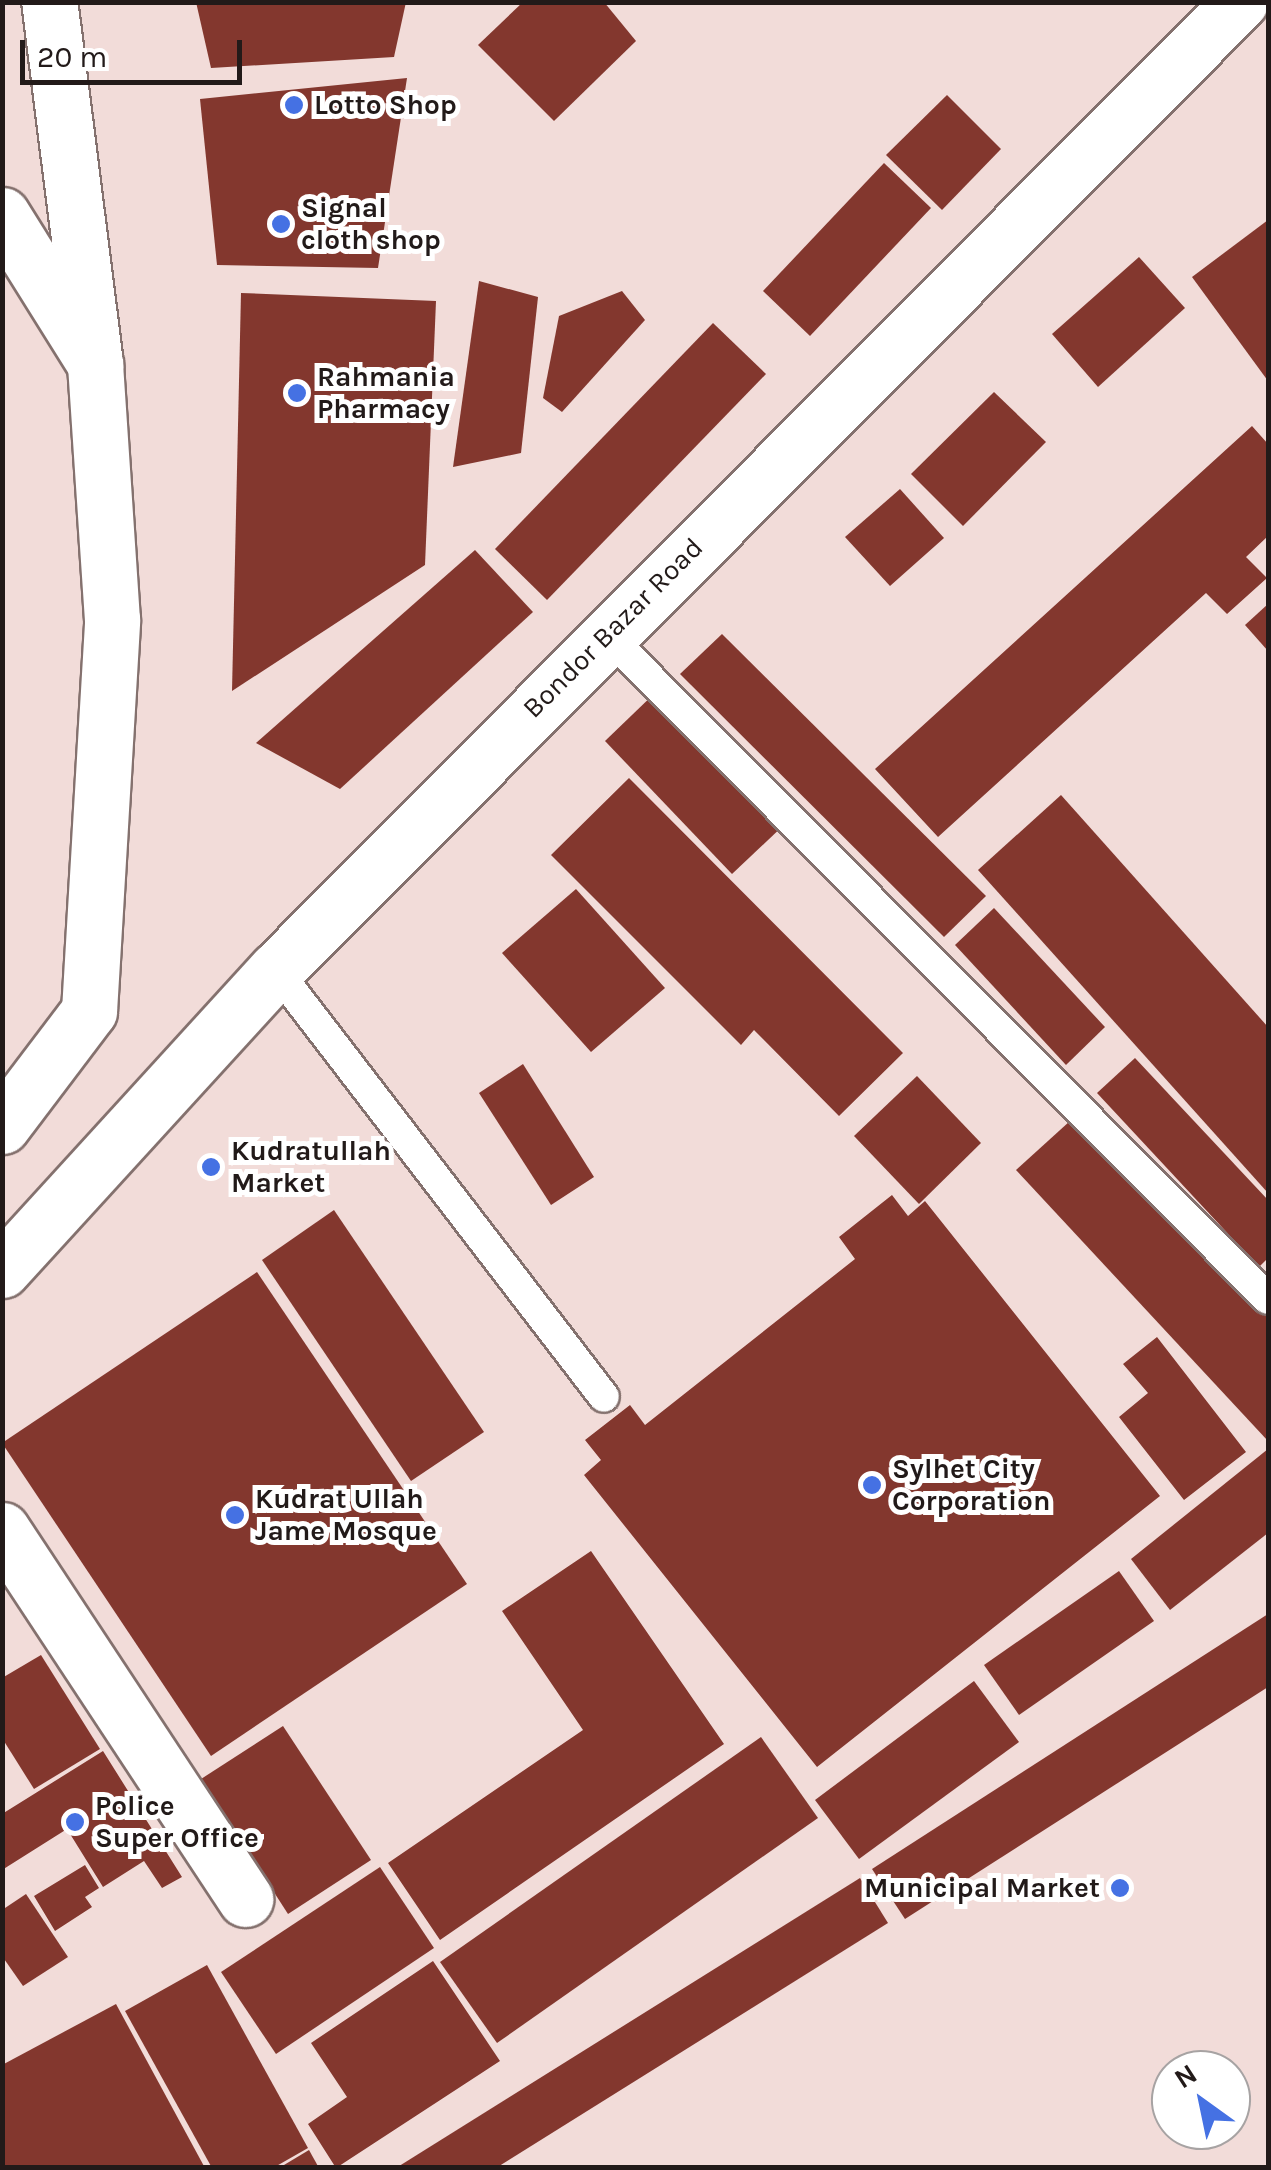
<!DOCTYPE html>
<style>
body{margin:0}
#map{position:relative;width:1271px;height:2170px;overflow:hidden;background:#f2dcd9;font-family:Karla,sans-serif}
div>[style]{position:absolute}
.building>*{inset:0;background:#83372e}
.roads{filter:drop-shadow(2px 0 #84716e) drop-shadow(-2px 0 #84716e) drop-shadow(0 2px #84716e) drop-shadow(0 -2px #84716e)}
.lane>*{height:30px;margin:-15px;padding:0 15px;transform-origin:15px;border-radius:15px;background:#fff}
.street>*{height:55px;margin:-27.5px;padding:0 27.5px;transform-origin:27.5px;border-radius:27.5px;background:#fff}
.secondary>*{height:55px;margin:-27.5px;padding:0 27.5px;transform-origin:27.5px;border-radius:27.5px;background:#fff}
.highway>*{height:55px;margin:-27.5px;padding:0 27.5px;transform-origin:27.5px;border-radius:27.5px;background:#fff}
.dots>*{width:28px;height:28px;translate:-50% -50%;box-sizing:border-box;border:5px solid #fff;border-radius:50%}
span{translate:-50% -50%;white-space:nowrap;text-align:center;line-height:1.15;-webkit-text-stroke:10px #fff;paint-order:stroke}
.poi-label{font-size:28px;color:#221a19;font-weight:700}
.left{translate:0 -50%;text-align:left}
.right{translate:-100% -50%;text-align:right}
.street-label{font-size:28px;color:#221a19}
.frame{position:absolute;inset:0;border:5px solid #221a19;pointer-events:none}
.north{position:absolute;left:1151px;top:2050px;width:100px;height:100px;box-sizing:border-box;background:#fff;border:2px solid #a7a3a3;border-radius:50%;rotate:327deg;font-size:28px;font-weight:700;line-height:40px;text-align:center;color:#221a19}
.north::after{content:'';display:block;margin:auto;width:35px;height:45px;background:#4571e3;clip-path:polygon(50% 0,100% 100%,50% 72%,0 100%)}
.scale{position:absolute;left:20px;top:40px;width:222px;height:45px;box-sizing:border-box;border:5px solid #221a19;border-top:0;padding-left:12px;font-size:30px;line-height:35px;white-space:nowrap;color:#221a19;-webkit-text-stroke:8px #fff;paint-order:stroke}
</style>
<div id="map">
<div class="building">
<div style="clip-path:polygon(196px 2px,406px 2px,394px 57px,211px 68px)"></div>
<div style="clip-path:polygon(523px 2px,604px 2px,636px 41px,554px 121px,478px 45px)"></div>
<div style="clip-path:polygon(407px 78px,378px 268px,217px 265px,200px 99px)"></div>
<div style="clip-path:polygon(947px 95px,1001px 149px,942px 210px,886px 155px)"></div>
<div style="clip-path:polygon(884px 163px,931px 208px,810px 336px,763px 291px)"></div>
<div style="clip-path:polygon(1268px 220px,1268px 381px,1192px 277px)"></div>
<div style="clip-path:polygon(1139px 257px,1185px 308px,1098px 387px,1052px 334px)"></div>
<div style="clip-path:polygon(479px 281px,538px 297px,521px 453px,453px 467px)"></div>
<div style="clip-path:polygon(622px 291px,645px 320px,562px 412px,543px 398px,559px 316px)"></div>
<div style="clip-path:polygon(241px 293px,436px 301px,425px 565px,232px 691px)"></div>
<div style="clip-path:polygon(713px 323px,766px 374px,547px 600px,495px 549px)"></div>
<div style="clip-path:polygon(994px 392px,1046px 442px,963px 526px,911px 474px)"></div>
<div style="clip-path:polygon(1252px 426px,1268px 444px,1268px 536px,1246px 557px,1267px 578px,1227px 614px,1206px 593px,938px 837px,875px 769px)"></div>
<div style="clip-path:polygon(900px 489px,944px 538px,890px 586px,845px 537px)"></div>
<div style="clip-path:polygon(475px 550px,533px 612px,340px 789px,256px 743px)"></div>
<div style="clip-path:polygon(1268px 604px,1268px 651px,1245px 625px)"></div>
<div style="clip-path:polygon(722px 634px,986px 896px,944px 937px,680px 674px)"></div>
<div style="clip-path:polygon(659px 689px,786px 823px,732px 874px,605px 741px)"></div>
<div style="clip-path:polygon(629px 778px,903px 1053px,839px 1116px,754px 1030px,741px 1045px,551px 855px)"></div>
<div style="clip-path:polygon(1061px 795px,1268px 1027px,1268px 1193px,978px 870px)"></div>
<div style="clip-path:polygon(576px 889px,665px 988px,591px 1052px,502px 953px)"></div>
<div style="clip-path:polygon(994px 908px,1105px 1027px,1066px 1065px,955px 945px)"></div>
<div style="clip-path:polygon(1135px 1058px,1268px 1200px,1268px 1258px,1259px 1267px,1097px 1093px)"></div>
<div style="clip-path:polygon(523px 1064px,594px 1177px,551px 1205px,479px 1093px)"></div>
<div style="clip-path:polygon(917px 1076px,981px 1143px,919px 1204px,854px 1136px)"></div>
<div style="clip-path:polygon(1081px 1111px,1268px 1312px,1268px 1441px,1016px 1170px)"></div>
<div style="clip-path:polygon(892px 1195px,908px 1216px,925px 1201px,1160px 1496px,817px 1767px,584px 1475px,601px 1460px,585px 1440px,630px 1405px,645px 1425px,855px 1259px,839px 1237px)"></div>
<div style="clip-path:polygon(334px 1210px,484px 1432px,411px 1481px,262px 1260px)"></div>
<div style="clip-path:polygon(257px 1272px,467px 1584px,211px 1756px,2px 1443px)"></div>
<div style="clip-path:polygon(1157px 1337px,1246px 1452px,1184px 1500px,1119px 1417px,1148px 1393px,1123px 1364px)"></div>
<div style="clip-path:polygon(1268px 1449px,1268px 1533px,1170px 1610px,1131px 1559px)"></div>
<div style="clip-path:polygon(591px 1551px,724px 1744px,440px 1940px,388px 1863px,583px 1730px,502px 1611px)"></div>
<div style="clip-path:polygon(1119px 1571px,1154px 1621px,1019px 1715px,984px 1665px)"></div>
<div style="clip-path:polygon(1268px 1614px,1268px 1687px,905px 1919px,872px 1869px)"></div>
<div style="clip-path:polygon(41px 1655px,100px 1749px,34px 1789px,2px 1738px,2px 1678px)"></div>
<div style="clip-path:polygon(974px 1681px,1019px 1742px,859px 1859px,815px 1800px)"></div>
<div style="clip-path:polygon(283px 1726px,371px 1860px,288px 1914px,201px 1779px)"></div>
<div style="clip-path:polygon(761px 1737px,818px 1818px,497px 2043px,440px 1962px)"></div>
<div style="clip-path:polygon(103px 1751px,182px 1877px,162px 1888px,144px 1861px,103px 1887px,67px 1829px,2px 1870px,2px 1814px)"></div>
<div style="clip-path:polygon(85px 1865px,99px 1888px,85px 1897px,92px 1907px,55px 1931px,34px 1896px)"></div>
<div style="clip-path:polygon(380px 1867px,434px 1948px,276px 2054px,221px 1972px)"></div>
<div style="clip-path:polygon(860px 1878px,888px 1923px,496px 2168px,396px 2168px)"></div>
<div style="clip-path:polygon(26px 1894px,68px 1957px,23px 1986px,2px 1956px,2px 1910px)"></div>
<div style="clip-path:polygon(433px 1961px,500px 2061px,336px 2168px,308px 2124px,347px 2097px,311px 2043px)"></div>
<div style="clip-path:polygon(207px 1965px,308px 2148px,273px 2168px,212px 2168px,125px 2011px)"></div>
<div style="clip-path:polygon(116px 2004px,205px 2168px,2px 2168px,2px 2065px)"></div>
<div style="clip-path:polygon(309px 2150px,319px 2168px,279px 2168px)"></div>
</div>
<div class="roads">
<div class="lane">
<div style="left:606px;top:634px;width:938px;rotate:45.13deg"></div>
<div style="left:276px;top:970px;width:538px;rotate:52.47deg"></div>
</div>
<div class="street">
<div style="left:2px;top:1530px;width:442px;rotate:56.6deg"></div>
</div>
<div class="secondary">
<div style="left:2px;top:215px;width:176px;rotate:58deg"></div>
</div>
<div class="highway">
<div style="left:2px;top:1126px;width:144px;rotate:-52.9deg"></div>
<div style="left:89px;top:1011px;width:392px;rotate:-86.6deg"></div>
<div style="left:112px;top:620px;width:257px;rotate:-93.8deg"></div>
<div style="left:95px;top:364px;width:365px;rotate:-97.2deg"></div>
<div style="left:2px;top:1270px;width:406px;rotate:-47.6deg"></div>
<div style="left:276px;top:970px;width:1366px;rotate:-45.12deg"></div>
</div>
</div>
<div class="dots">
<div style="left:294px;top:105px;background:#4571e3"></div>
<div style="left:281px;top:224px;background:#4571e3"></div>
<div style="left:297px;top:393px;background:#4571e3"></div>
<div style="left:211px;top:1167px;background:#4571e3"></div>
<div style="left:872px;top:1485px;background:#4571e3"></div>
<div style="left:235px;top:1515px;background:#4571e3"></div>
<div style="left:75px;top:1822px;background:#4571e3"></div>
<div style="left:1120px;top:1888px;background:#4571e3"></div>
</div>
<div class="poi-label">
<span class="left" style="left:314px;top:105px">Lotto Shop</span>
<span class="left" style="left:301px;top:224px">Signal<br>cloth shop</span>
<span class="left" style="left:317px;top:393px">Rahmania<br>Pharmacy</span>
<span class="left" style="left:231px;top:1167px">Kudratullah<br>Market</span>
<span class="left" style="left:892px;top:1485px">Sylhet City<br>Corporation</span>
<span class="left" style="left:255px;top:1515px">Kudrat Ullah<br>Jame Mosque</span>
<span class="left" style="left:95px;top:1822px">Police<br>Super Office</span>
<span class="right" style="left:1100px;top:1888px">Municipal Market</span>
</div>
<div class="street-label">
<span style="left:613px;top:628px;rotate:-45deg">Bondor Bazar Road</span>
</div>
<div class="frame"></div>
<div class="north">N</div>
<div class="scale">20 m</div>
</div>
